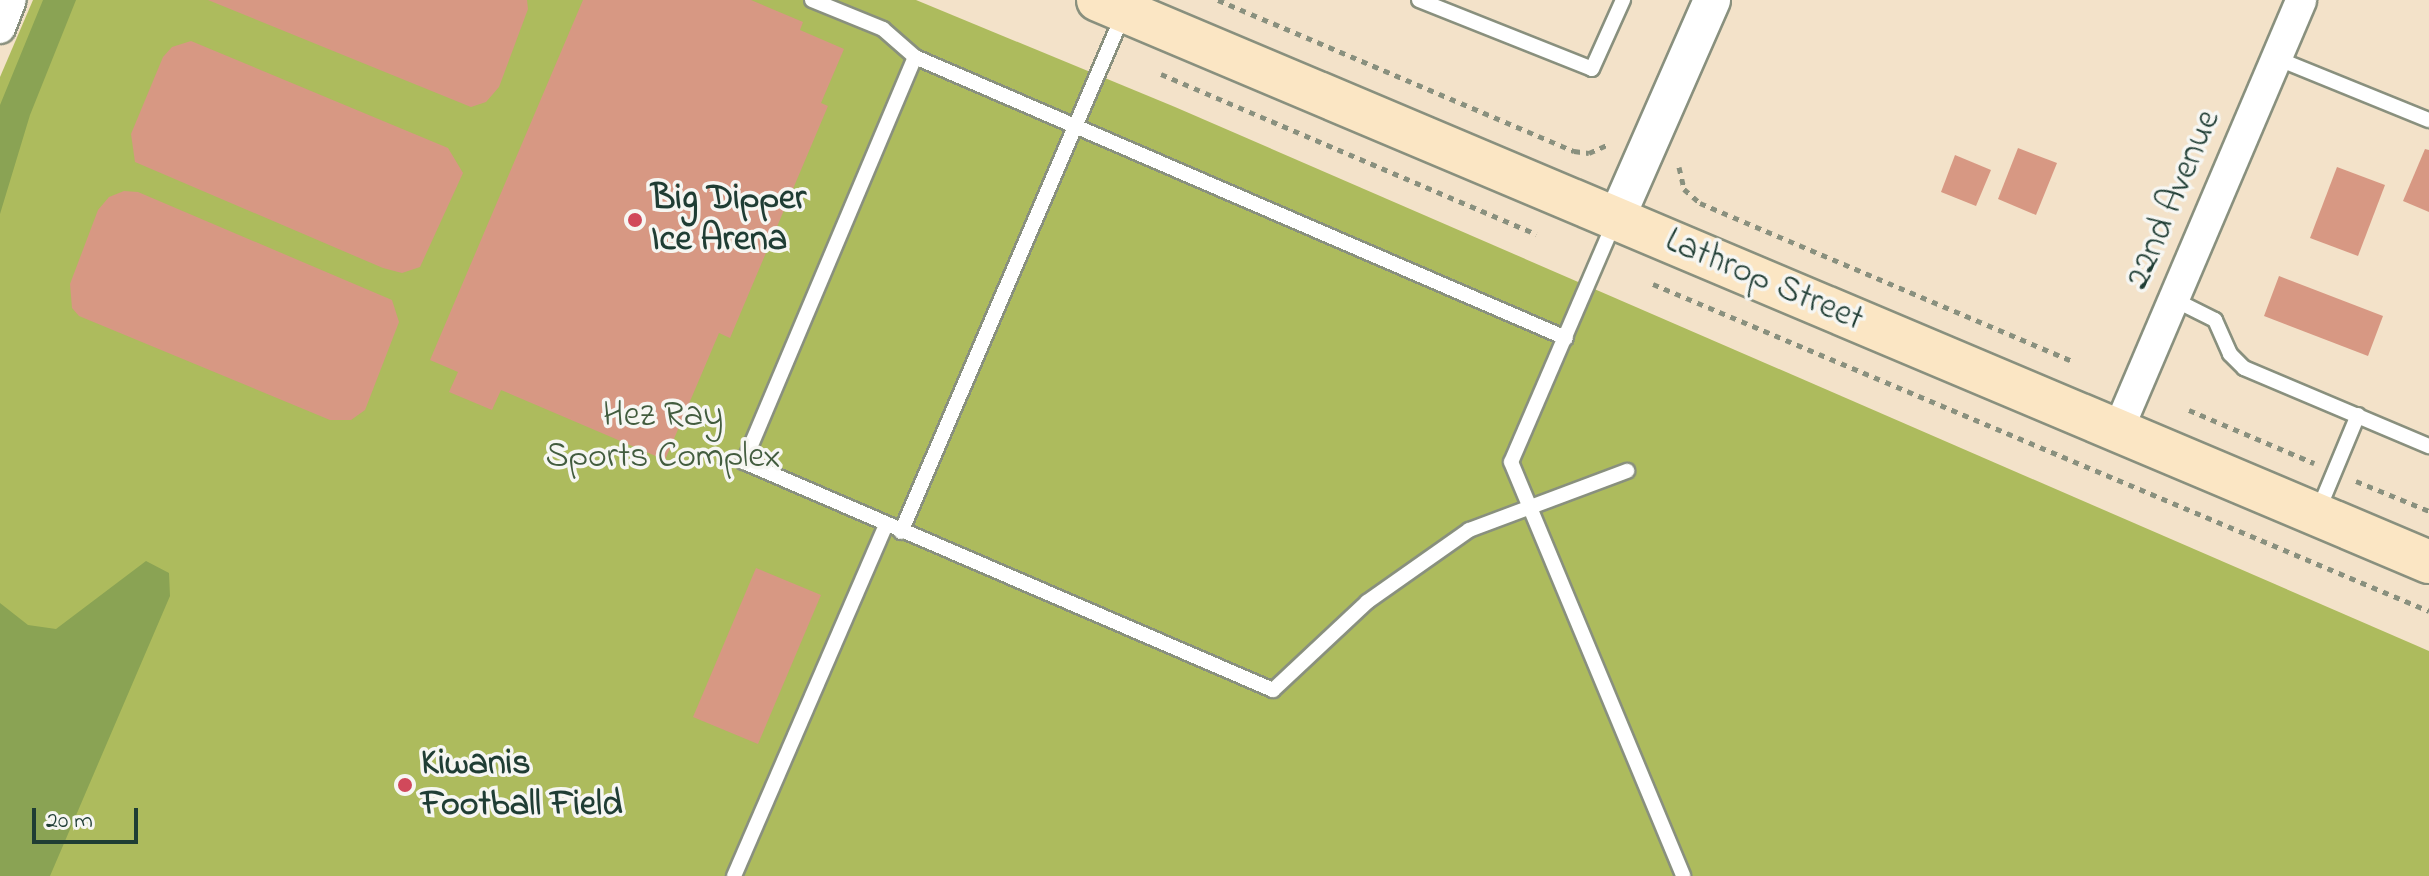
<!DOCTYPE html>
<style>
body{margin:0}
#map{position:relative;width:2429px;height:876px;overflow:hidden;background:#f3e2c9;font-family:"Indie Flower",sans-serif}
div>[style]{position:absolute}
.green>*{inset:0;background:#adbb5d}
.forest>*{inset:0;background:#8aa354}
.building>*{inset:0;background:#d79883}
.path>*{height:5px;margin-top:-2.5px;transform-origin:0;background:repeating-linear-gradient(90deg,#89907e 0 6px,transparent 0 12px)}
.roads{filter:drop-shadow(2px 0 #89907e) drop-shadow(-2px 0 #89907e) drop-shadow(0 2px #89907e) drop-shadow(0 -2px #89907e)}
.service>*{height:14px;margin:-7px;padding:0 7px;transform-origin:7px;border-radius:7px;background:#fff}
.minor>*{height:30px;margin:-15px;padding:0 15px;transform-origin:15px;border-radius:15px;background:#fff}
.tertiary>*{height:36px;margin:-18px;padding:0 18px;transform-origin:18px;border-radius:18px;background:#fff}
.secondary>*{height:42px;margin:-21px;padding:0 21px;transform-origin:21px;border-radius:21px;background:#fbe6c4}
.dots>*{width:22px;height:22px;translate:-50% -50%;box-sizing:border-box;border:4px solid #f6f6f2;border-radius:50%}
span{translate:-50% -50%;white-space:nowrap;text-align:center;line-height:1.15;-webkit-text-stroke:7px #f6f6f2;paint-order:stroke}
.poi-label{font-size:36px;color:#1f3d34;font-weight:700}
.left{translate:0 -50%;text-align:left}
.street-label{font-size:36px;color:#1f3d34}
.park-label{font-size:36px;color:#425c3e}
.scale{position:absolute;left:32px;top:808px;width:106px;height:36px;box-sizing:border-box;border:4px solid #1f3d34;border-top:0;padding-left:10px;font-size:24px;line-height:28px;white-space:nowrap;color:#1f3d34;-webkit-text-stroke:6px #f6f6f2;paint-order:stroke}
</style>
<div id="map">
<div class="green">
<div style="clip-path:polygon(33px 0,916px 0,1175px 107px,2429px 651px,2429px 876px,0 876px,0 77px)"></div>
</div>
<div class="forest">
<div style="clip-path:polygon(43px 0,76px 0,30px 115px,0 214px,0 105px)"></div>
<div style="clip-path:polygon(146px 561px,169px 573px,170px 596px,50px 876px,0 876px,0 603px,28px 625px,56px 629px)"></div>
</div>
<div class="building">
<div style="clip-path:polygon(208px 0,527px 0,528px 9px,499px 87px,486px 102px,471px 107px)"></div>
<div style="clip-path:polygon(583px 0,751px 0,803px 22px,800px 30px,844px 49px,821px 103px,828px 106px,730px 338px,719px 333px,665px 460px,501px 390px,492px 410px,449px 392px,458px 372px,430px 360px)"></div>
<div style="clip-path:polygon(191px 41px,448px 148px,463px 173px,420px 267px,402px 273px,383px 268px,135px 162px,131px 134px,163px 57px,172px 47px)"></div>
<div style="clip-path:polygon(2018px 148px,2057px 163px,2036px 215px,1998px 199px)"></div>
<div style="clip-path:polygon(2425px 149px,2429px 150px,2429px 212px,2403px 201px)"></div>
<div style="clip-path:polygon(1955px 155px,1991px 170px,1976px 206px,1941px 192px)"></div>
<div style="clip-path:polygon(2337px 167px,2385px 185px,2358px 256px,2310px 238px)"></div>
<div style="clip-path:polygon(124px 191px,138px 192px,392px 300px,399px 322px,365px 410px,351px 420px,330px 420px,79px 316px,72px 308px,70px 284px,98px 210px,109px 197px)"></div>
<div style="clip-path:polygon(2279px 276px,2383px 316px,2368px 356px,2264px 316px)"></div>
<div style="clip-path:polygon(756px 568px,821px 595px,758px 744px,693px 717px)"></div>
</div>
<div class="path">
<div style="left:1218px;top:0;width:387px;rotate:23deg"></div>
<div style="left:1574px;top:151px;width:15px;rotate:8deg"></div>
<div style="left:1589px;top:153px;width:22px;rotate:-24deg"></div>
<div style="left:1161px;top:74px;width:408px;rotate:23.1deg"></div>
<div style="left:1679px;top:167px;width:23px;rotate:77deg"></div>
<div style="left:1684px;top:189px;width:21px;rotate:41deg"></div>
<div style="left:1700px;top:203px;width:406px;rotate:23deg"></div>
<div style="left:1653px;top:284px;width:842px;rotate:22.85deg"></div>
<div style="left:2189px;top:410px;width:136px;rotate:23deg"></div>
<div style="left:2356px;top:481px;width:79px;rotate:22.3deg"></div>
</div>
<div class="roads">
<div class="service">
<div style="left:812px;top:0;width:77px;rotate:22.2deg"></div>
<div style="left:883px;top:29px;width:43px;rotate:41.2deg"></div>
<div style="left:915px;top:57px;width:709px;rotate:23.35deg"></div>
<div style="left:1419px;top:0;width:186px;rotate:21.7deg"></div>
<div style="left:1592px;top:69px;width:76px;rotate:-65.8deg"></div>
<div style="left:915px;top:57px;width:440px;rotate:112.9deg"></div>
<div style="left:744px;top:462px;width:576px;rotate:23.32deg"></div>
<div style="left:1273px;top:690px;width:129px;rotate:-43.1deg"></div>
<div style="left:1367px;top:602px;width:125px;rotate:-35.2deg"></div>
<div style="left:1469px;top:530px;width:169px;rotate:-20.5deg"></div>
<div style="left:2276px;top:58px;width:165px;rotate:22.1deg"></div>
<div style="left:1614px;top:223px;width:260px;rotate:113.3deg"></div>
<div style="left:1511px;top:462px;width:448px;rotate:67.4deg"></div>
<div style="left:2173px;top:299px;width:47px;rotate:26.6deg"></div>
<div style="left:2215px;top:320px;width:37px;rotate:66deg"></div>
<div style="left:2230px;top:354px;width:20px;rotate:45deg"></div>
<div style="left:2244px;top:368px;width:201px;rotate:22.9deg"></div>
<div style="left:2318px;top:511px;width:104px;rotate:-67.4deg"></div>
<div style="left:901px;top:532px;width:563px;rotate:-66.76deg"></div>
<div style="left:734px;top:876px;width:382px;rotate:-66.6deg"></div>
</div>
<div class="minor">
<div style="left:0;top:28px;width:30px;rotate:-69deg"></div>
<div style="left:2118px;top:430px;width:467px;rotate:-66.9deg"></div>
</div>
<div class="tertiary">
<div style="left:1616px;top:219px;width:239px;rotate:-66.3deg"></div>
</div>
<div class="secondary">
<div style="left:1098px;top:0;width:1445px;rotate:22.89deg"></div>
</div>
</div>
<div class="dots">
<div style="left:635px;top:220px;background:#d1495b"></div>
<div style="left:405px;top:785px;background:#d1495b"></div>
</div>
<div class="poi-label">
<span class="left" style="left:651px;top:220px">Big Dipper<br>Ice Arena</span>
<span class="left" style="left:421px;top:785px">Kiwanis<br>Football Field</span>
</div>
<div class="street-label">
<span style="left:2174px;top:200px;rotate:-67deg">22nd Avenue</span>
<span style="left:1764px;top:281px;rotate:23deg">Lathrop Street</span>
</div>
<div class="park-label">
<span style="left:663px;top:437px">Hez Ray<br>Sports Complex</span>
</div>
<div class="scale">20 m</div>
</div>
